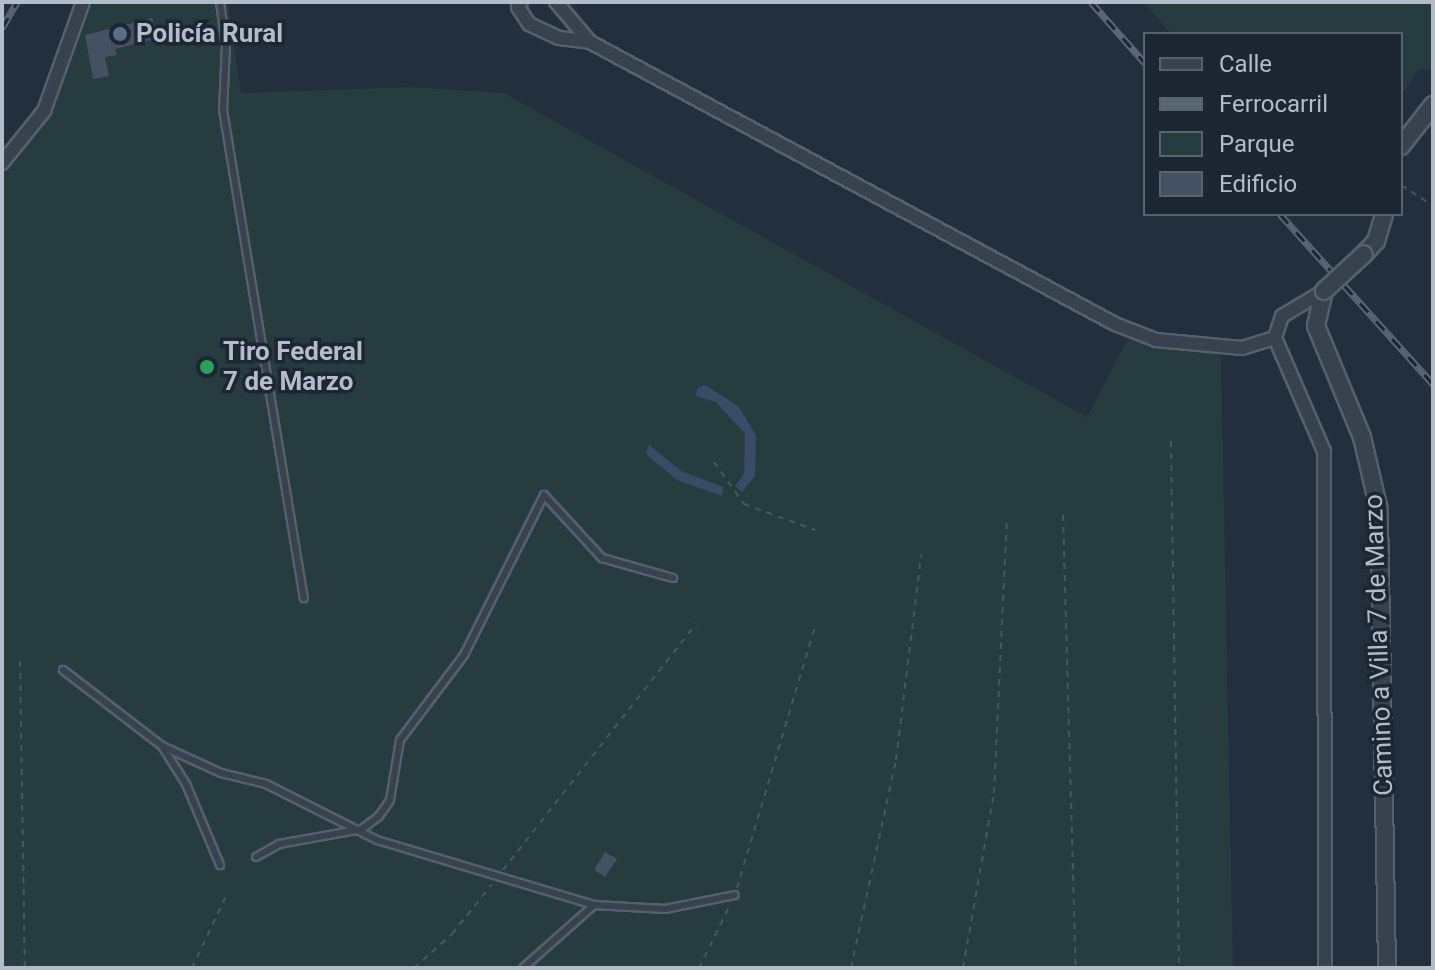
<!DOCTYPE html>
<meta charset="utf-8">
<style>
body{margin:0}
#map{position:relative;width:1435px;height:970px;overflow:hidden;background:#242f3e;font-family:Roboto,sans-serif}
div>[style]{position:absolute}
.green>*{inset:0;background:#263c3f}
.water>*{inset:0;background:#394c67}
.building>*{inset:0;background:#455162}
.path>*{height:2px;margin-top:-1px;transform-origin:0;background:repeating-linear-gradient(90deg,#44595c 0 6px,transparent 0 12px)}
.roads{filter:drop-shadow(2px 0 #565f6c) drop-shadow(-2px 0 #565f6c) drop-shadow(0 2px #565f6c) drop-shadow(0 -2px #565f6c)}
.service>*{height:6px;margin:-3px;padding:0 3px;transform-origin:3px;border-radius:3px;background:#38414e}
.minor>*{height:12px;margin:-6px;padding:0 6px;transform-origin:6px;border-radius:6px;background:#38414e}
.tertiary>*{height:16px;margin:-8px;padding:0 8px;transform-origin:8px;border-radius:8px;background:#38414e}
.rail>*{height:7px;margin-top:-3.5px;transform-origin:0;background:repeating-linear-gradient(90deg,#1d2633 0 12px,#5a6575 0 24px);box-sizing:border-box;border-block:2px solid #5a6575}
.bridges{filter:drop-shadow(2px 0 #565f6c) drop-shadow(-2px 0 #565f6c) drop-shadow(0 2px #565f6c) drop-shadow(0 -2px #565f6c)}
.tertiary-bridge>*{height:16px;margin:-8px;padding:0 8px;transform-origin:8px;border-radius:8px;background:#38414e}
.dots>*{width:22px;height:22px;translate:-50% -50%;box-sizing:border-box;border:4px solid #1d2633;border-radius:50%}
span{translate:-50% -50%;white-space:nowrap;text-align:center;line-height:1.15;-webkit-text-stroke:7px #1d2633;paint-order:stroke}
.poi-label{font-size:26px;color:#b4bcc9;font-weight:700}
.left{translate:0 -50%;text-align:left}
.street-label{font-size:26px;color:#b4bcc9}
.frame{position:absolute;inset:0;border:4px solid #b4bcc9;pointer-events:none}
.legend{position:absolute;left:1143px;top:32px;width:260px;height:184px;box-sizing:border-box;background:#1d2633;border:2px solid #59626f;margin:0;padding:10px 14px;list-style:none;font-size:24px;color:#b4bcc9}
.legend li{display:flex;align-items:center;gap:16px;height:40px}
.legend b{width:40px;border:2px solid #59626f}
</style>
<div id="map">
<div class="green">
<div style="clip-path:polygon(93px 2px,228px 2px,241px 93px,412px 87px,504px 93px,1087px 417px,1127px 340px,1221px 355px,1233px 968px,2px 968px,2px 174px,48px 118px)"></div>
<div style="clip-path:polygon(1144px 2px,1433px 2px,1433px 70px,1419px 69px,1401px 96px,1401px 34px,1171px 34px)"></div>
</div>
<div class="water">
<div style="clip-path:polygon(705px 385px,738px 406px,756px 435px,755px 476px,742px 492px,735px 486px,744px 474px,745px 434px,716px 402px,696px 396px,697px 388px)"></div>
<div style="clip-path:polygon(649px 445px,681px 471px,723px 487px,722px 496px,677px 480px,646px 454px)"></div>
</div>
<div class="building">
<div style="clip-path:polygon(152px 18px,160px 38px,115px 49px,117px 55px,105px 57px,109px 76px,93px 79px,85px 35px)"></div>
<div style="clip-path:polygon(605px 852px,617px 859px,605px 877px,594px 870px)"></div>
</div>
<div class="path">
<div style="left:1401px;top:185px;width:38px;rotate:33deg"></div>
<div style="left:1171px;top:441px;width:527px;rotate:89.13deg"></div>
<div style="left:714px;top:462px;width:52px;rotate:54.5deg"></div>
<div style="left:744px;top:504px;width:76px;rotate:20.1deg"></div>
<div style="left:1063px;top:515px;width:453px;rotate:88.4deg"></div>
<div style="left:20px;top:661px;width:307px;rotate:89.1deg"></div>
<div style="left:503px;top:870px;width:313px;rotate:-51.9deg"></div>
<div style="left:737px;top:888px;width:273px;rotate:-73.4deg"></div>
<div style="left:192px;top:968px;width:82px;rotate:-64.7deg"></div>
<div style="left:414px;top:968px;width:51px;rotate:-41.8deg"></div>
<div style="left:452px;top:934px;width:64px;rotate:-51.3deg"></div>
<div style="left:699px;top:968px;width:70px;rotate:-63.8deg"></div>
<div style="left:851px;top:968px;width:213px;rotate:-77.8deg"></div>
<div style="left:896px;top:760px;width:207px;rotate:-83deg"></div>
<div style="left:963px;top:968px;width:178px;rotate:-80deg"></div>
<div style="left:994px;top:793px;width:273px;rotate:-87.3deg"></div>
</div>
<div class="roads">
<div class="service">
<div style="left:220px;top:2px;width:43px;rotate:82.1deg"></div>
<div style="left:226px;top:45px;width:65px;rotate:92.6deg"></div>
<div style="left:223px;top:110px;width:495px;rotate:80.6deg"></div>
<div style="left:63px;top:670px;width:125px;rotate:37.5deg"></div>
<div style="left:162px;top:746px;width:65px;rotate:24.6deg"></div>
<div style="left:221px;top:773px;width:46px;rotate:13.7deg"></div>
<div style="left:266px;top:784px;width:124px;rotate:26.8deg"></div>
<div style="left:377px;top:840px;width:227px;rotate:16.7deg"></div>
<div style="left:594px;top:905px;width:71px;rotate:3.2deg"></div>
<div style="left:665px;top:909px;width:71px;rotate:-11.3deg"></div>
<div style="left:162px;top:746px;width:45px;rotate:57.7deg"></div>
<div style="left:186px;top:784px;width:88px;rotate:67.2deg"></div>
<div style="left:256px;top:857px;width:26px;rotate:-29deg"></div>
<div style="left:279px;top:844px;width:84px;rotate:-10.2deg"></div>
<div style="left:362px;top:829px;width:21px;rotate:-37deg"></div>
<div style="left:379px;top:816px;width:19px;rotate:-55deg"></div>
<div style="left:390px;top:800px;width:61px;rotate:-80.5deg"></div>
<div style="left:400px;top:740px;width:106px;rotate:-53deg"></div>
<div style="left:464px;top:655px;width:179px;rotate:-63.4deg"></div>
<div style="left:544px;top:495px;width:86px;rotate:47.4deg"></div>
<div style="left:602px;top:558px;width:74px;rotate:15.7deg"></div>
<div style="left:523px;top:968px;width:95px;rotate:-41.6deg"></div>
</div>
<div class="minor">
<div style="left:521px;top:2px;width:6px;rotate:121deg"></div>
<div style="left:518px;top:7px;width:20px;rotate:57deg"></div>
<div style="left:529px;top:24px;width:33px;rotate:25deg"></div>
<div style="left:559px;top:38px;width:31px;rotate:7deg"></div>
<div style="left:590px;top:42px;width:596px;rotate:28.24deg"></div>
<div style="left:1115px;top:324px;width:44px;rotate:21.3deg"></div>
<div style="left:1156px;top:340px;width:86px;rotate:5.3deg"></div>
<div style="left:1242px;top:348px;width:34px;rotate:-17deg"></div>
<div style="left:556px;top:2px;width:52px;rotate:49.6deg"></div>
<div style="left:2px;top:163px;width:67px;rotate:-51.1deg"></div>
<div style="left:44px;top:111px;width:116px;rotate:-70.3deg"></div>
<div style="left:1324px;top:291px;width:49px;rotate:149.2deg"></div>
<div style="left:1282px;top:316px;width:23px;rotate:108deg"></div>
<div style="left:1275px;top:338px;width:123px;rotate:66.6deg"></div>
<div style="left:1324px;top:451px;width:517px;rotate:89.89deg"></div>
</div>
<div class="tertiary">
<div style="left:1401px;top:146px;width:52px;rotate:-52deg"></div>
<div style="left:1364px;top:254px;width:18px;rotate:-47deg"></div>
<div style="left:1376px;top:241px;width:28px;rotate:-73deg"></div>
<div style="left:1324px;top:291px;width:36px;rotate:103deg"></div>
<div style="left:1316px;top:326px;width:120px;rotate:67.5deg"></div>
<div style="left:1362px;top:437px;width:75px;rotate:76.9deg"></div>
<div style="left:1379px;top:510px;width:458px;rotate:89deg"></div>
</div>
</div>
<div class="rail">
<div style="left:1091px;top:2px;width:81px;rotate:48.5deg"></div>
<div style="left:2px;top:28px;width:30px;rotate:-60deg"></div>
<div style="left:1280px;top:214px;width:229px;rotate:48deg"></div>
</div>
<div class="bridges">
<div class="tertiary-bridge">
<div style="left:1324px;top:291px;width:54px;rotate:-42.8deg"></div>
</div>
</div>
<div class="dots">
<div style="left:120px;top:34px;background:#5c6f8a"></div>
<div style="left:207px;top:367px;background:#2e9e5b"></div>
</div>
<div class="poi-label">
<span class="left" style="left:136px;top:34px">Policía Rural</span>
<span class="left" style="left:223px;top:367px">Tiro Federal<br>7 de Marzo</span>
</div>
<div class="street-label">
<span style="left:1379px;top:645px;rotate:-92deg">Camino a Villa 7 de Marzo</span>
</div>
<div class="frame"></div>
<ul class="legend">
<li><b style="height:10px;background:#38414e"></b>Calle</li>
<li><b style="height:10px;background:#5a6575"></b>Ferrocarril</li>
<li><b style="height:22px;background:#263c3f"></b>Parque</li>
<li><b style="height:22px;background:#455162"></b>Edificio</li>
</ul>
</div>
